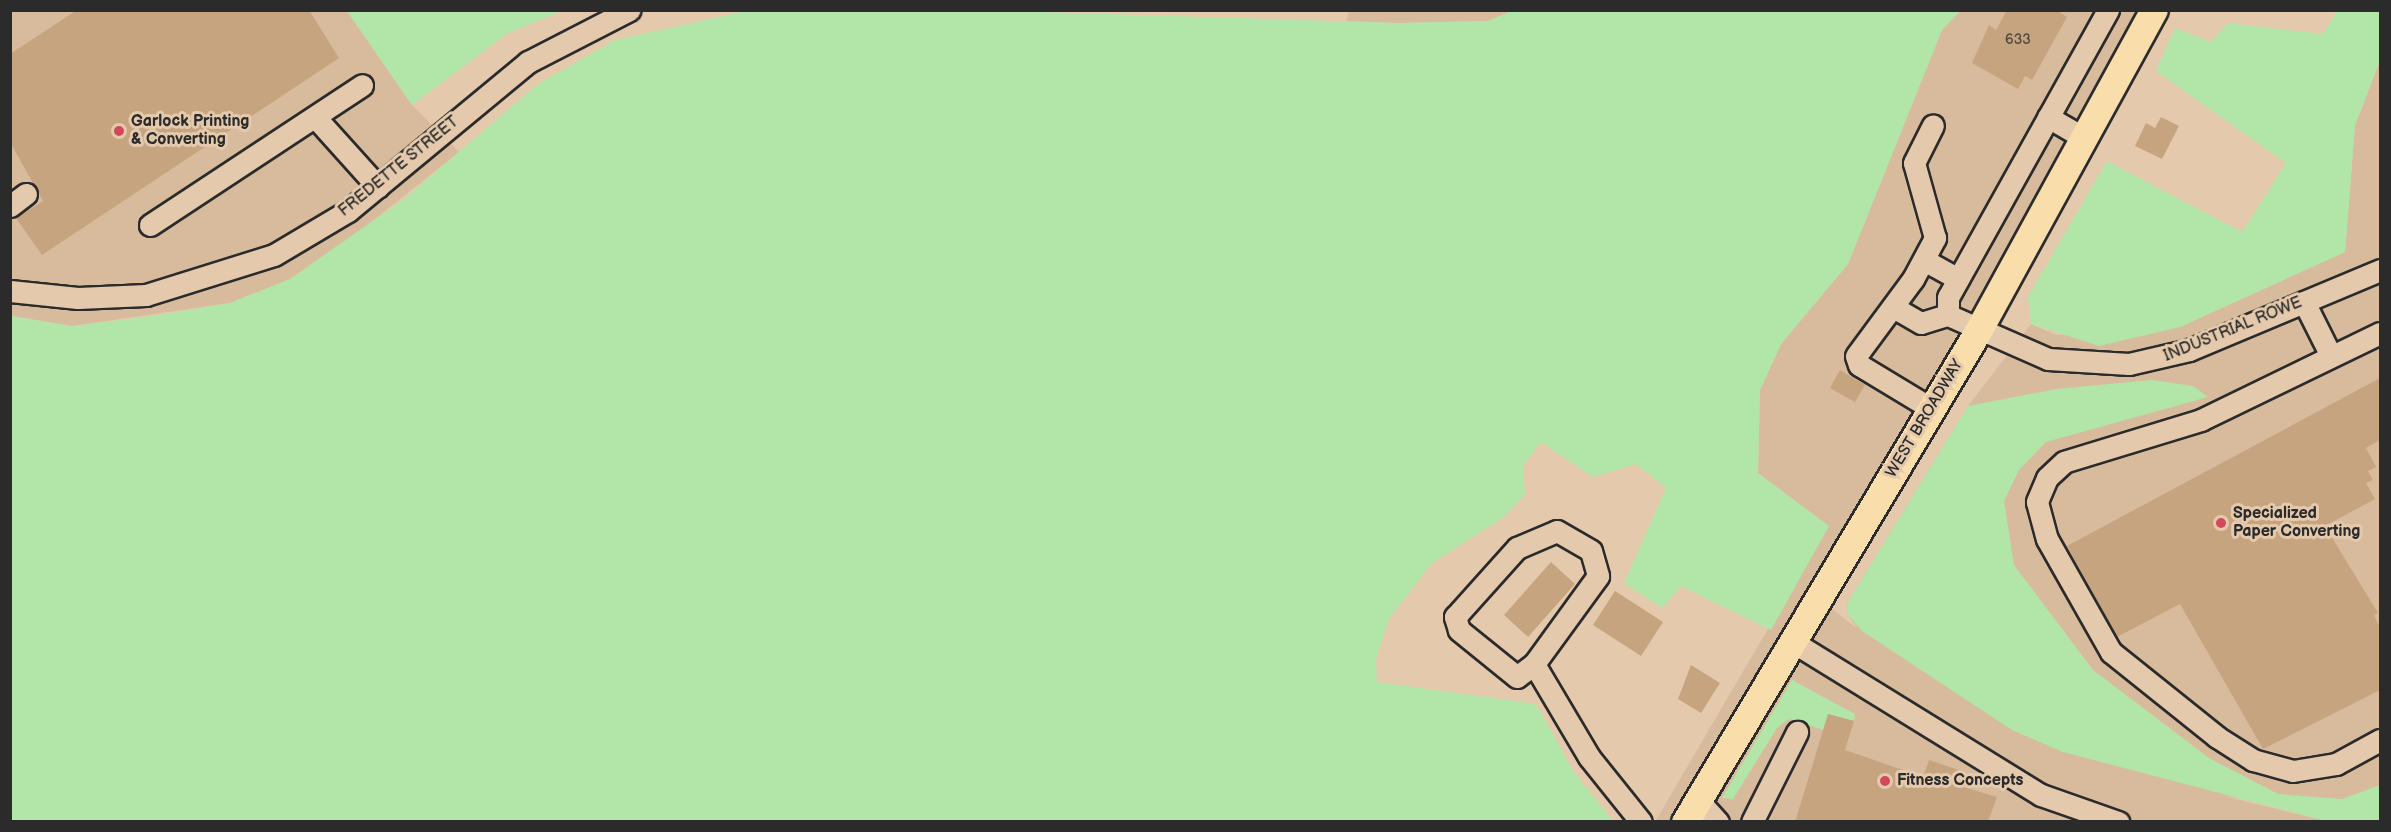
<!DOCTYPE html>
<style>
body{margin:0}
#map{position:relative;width:2391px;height:832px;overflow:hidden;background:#e5c9ac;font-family:"Balsamiq Sans",sans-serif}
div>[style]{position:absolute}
.built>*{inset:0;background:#d8bb9d}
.green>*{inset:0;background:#b1e6a8}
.building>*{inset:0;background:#c6a480}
.roads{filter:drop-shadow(2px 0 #2b2b2b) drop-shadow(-2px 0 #2b2b2b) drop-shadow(0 2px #2b2b2b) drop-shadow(0 -2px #2b2b2b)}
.minor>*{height:21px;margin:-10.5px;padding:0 10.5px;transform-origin:10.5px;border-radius:10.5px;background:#e5c9ac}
.major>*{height:27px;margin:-13.5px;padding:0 13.5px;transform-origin:13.5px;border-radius:13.5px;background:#f9ddab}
.dots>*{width:16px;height:16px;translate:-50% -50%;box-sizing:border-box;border:3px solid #e5c9ac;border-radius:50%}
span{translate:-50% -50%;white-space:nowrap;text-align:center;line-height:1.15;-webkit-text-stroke:6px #e5c9ac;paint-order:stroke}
.number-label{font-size:14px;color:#524940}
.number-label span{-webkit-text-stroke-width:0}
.poi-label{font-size:16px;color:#2b2b2b;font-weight:700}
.left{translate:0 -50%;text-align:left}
.street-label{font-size:16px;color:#2b2b2b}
.frame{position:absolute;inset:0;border:12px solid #2b2b2b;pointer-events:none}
</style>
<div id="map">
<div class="built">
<div style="clip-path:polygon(11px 11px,347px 11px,412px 105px,459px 152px,335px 251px,291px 279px,230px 303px,72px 326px,11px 316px)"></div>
<div style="clip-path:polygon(1349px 11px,1514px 11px,1488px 21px,1399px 23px,1346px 21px)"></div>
<div style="clip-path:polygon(1960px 11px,2154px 11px,1819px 599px,1858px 629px,1847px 614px,1848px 602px,1968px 406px,2031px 324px,2056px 335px,2180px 327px,2345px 252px,2355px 125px,2380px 61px,2380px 821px,2219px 795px,2326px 821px,1655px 822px,1828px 526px,1758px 473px,1760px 390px,1781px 344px,1848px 264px,1942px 30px)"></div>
</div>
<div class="green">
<div style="clip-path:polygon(347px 11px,562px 11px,508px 33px,412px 105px)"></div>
<div style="clip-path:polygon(746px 11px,1007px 11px,1399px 23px,1488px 21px,1514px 10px,1960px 11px,1942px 30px,1848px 264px,1781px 344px,1760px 390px,1758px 473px,1829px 526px,1771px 630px,1681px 586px,1662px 608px,1624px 583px,1666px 488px,1636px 464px,1593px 477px,1541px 442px,1523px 466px,1525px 495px,1504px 517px,1432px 563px,1389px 619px,1376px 659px,1377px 682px,1536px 704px,1574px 772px,1613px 821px,11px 821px,11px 316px,72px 326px,152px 316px,230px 303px,290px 279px,404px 199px,538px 84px,615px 40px)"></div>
<div style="clip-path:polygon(2337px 11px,2380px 11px,2380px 61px,2355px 125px,2345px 252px,2180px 327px,2099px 346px,2031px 324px,2028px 297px,2107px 161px,2242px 232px,2286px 163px,2156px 71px,2175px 28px,2211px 42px,2228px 23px,2323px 34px)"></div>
<div style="clip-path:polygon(2152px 380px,2193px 386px,2208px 397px,2046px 442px,2019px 470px,2004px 501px,2014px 565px,2093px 670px,2209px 758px,2278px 794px,2342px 799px,2380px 785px,2380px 821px,2326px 821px,2063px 752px,2012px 730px,1862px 631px,1847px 614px,1848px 602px,1968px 406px,2056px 389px)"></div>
<div style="clip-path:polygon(1792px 680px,1855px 714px,1854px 721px,1828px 714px,1824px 730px,1789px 719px,1777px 728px,1733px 799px,1722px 798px)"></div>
</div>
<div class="building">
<div style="clip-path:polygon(77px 10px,309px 10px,339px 58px,42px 255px,16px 218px,43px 201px,10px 142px,10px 54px)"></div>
<div style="clip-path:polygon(2007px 10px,2056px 10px,2067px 17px,2032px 80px,2025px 76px,2018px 89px,1972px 63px,1989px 25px,1996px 30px)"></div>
<div style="clip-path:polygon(2161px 117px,2179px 126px,2162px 159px,2135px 146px,2146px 123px,2155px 128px)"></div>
<div style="clip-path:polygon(1840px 370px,1865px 385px,1855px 402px,1830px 388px)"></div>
<div style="clip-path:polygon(2380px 378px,2380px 440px,2366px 448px,2376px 467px,2368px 471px,2373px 480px,2366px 483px,2375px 499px,2325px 526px,2378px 613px,2374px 615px,2380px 628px,2380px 690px,2263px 749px,2180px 604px,2117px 637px,2067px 546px)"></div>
<div style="clip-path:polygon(1551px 562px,1575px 584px,1528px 637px,1504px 615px)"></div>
<div style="clip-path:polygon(1615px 591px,1663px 622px,1641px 656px,1593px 625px)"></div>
<div style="clip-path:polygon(1691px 665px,1720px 683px,1701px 713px,1678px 699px)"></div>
<div style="clip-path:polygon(1828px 714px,1854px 721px,1845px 750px,1923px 777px,1929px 760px,1965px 772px,1960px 786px,1997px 797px,1988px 822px,1795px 822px)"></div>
</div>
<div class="roads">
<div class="minor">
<div style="left:2108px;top:10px;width:329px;rotate:119.1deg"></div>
<div style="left:1948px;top:297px;width:18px;rotate:90deg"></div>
<div style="left:1948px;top:315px;width:109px;rotate:23.7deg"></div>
<div style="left:2048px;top:359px;width:81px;rotate:3.5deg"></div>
<div style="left:2129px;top:364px;width:62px;rotate:-13.1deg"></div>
<div style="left:2189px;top:350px;width:207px;rotate:-22.7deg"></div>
<div style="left:315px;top:117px;width:94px;rotate:48deg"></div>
<div style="left:2048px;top:117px;width:42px;rotate:30.3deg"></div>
<div style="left:10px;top:206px;width:20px;rotate:-37deg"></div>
<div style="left:150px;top:225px;width:254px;rotate:-33.4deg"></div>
<div style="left:1924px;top:260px;width:39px;rotate:29deg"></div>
<div style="left:10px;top:291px;width:68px;rotate:5.9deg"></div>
<div style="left:78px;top:298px;width:68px;rotate:-2.5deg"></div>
<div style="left:146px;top:295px;width:134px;rotate:-17.4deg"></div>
<div style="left:274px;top:255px;width:86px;rotate:-30.7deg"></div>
<div style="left:348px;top:211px;width:234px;rotate:-39.6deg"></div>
<div style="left:528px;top:62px;width:114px;rotate:-27.2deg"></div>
<div style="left:2304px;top:302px;width:60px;rotate:63.4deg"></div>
<div style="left:1893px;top:307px;width:32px;rotate:30deg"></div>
<div style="left:1921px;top:323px;width:28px;rotate:-17deg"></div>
<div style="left:2380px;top:333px;width:199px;rotate:154.1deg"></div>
<div style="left:2201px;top:420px;width:143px;rotate:163deg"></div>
<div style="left:2064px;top:462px;width:23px;rotate:137deg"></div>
<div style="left:2047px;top:478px;width:26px;rotate:113deg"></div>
<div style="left:2037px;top:502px;width:38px;rotate:75deg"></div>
<div style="left:2047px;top:539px;width:130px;rotate:60.5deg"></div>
<div style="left:2111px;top:652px;width:136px;rotate:38.7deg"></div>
<div style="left:2217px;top:737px;width:43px;rotate:32.6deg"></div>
<div style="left:2253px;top:760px;width:41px;rotate:15.4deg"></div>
<div style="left:2293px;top:771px;width:44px;rotate:-9.2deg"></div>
<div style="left:2336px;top:764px;width:50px;rotate:-28.6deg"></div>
<div style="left:1932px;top:409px;width:85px;rotate:-148.9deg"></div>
<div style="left:1859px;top:365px;width:9px;rotate:-108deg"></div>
<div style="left:1856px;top:356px;width:96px;rotate:-53.5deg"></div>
<div style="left:1913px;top:279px;width:47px;rotate:-61.8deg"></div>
<div style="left:1935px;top:238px;width:78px;rotate:-105.6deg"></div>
<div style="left:1914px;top:163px;width:42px;rotate:-63.4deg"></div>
<div style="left:1557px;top:531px;width:39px;rotate:30deg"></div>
<div style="left:1591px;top:551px;width:26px;rotate:74deg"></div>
<div style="left:1598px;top:576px;width:109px;rotate:126deg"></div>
<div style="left:1534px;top:664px;width:21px;rotate:143deg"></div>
<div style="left:1517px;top:677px;width:75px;rotate:-141deg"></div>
<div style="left:1459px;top:630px;width:14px;rotate:-107deg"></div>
<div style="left:1455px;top:617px;width:93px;rotate:-48.1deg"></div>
<div style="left:1517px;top:548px;width:43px;rotate:-23deg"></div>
<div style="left:1793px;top:642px;width:291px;rotate:31.7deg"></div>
<div style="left:2041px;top:795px;width:82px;rotate:19.3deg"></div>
<div style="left:1534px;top:664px;width:108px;rotate:59.4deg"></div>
<div style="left:1589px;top:757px;width:83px;rotate:51.3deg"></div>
<div style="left:1698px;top:800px;width:30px;rotate:48deg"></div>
<div style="left:1752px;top:822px;width:101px;rotate:-63.4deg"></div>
</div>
<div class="major">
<div style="left:1685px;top:822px;width:572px;rotate:-59.17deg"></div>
<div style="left:1978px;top:331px;width:366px;rotate:-61.3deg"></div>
</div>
</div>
<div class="dots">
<div style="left:119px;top:131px;background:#d1495b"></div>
<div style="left:2221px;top:523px;background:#d1495b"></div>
<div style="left:1885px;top:781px;background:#d1495b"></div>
</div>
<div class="number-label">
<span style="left:2018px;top:40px">633</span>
</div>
<div class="poi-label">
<span class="left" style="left:131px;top:131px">Garlock Printing<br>&amp; Converting</span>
<span class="left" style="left:2233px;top:523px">Specialized<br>Paper Converting</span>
<span class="left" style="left:1897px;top:781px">Fitness Concepts</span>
</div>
<div class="street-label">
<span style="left:399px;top:167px;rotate:-39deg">FREDETTE STREET</span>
<span style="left:2233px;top:330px;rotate:-22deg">INDUSTRIAL ROWE</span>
<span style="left:1925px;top:419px;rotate:-59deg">WEST BROADWAY</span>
</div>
<div class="frame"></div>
</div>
